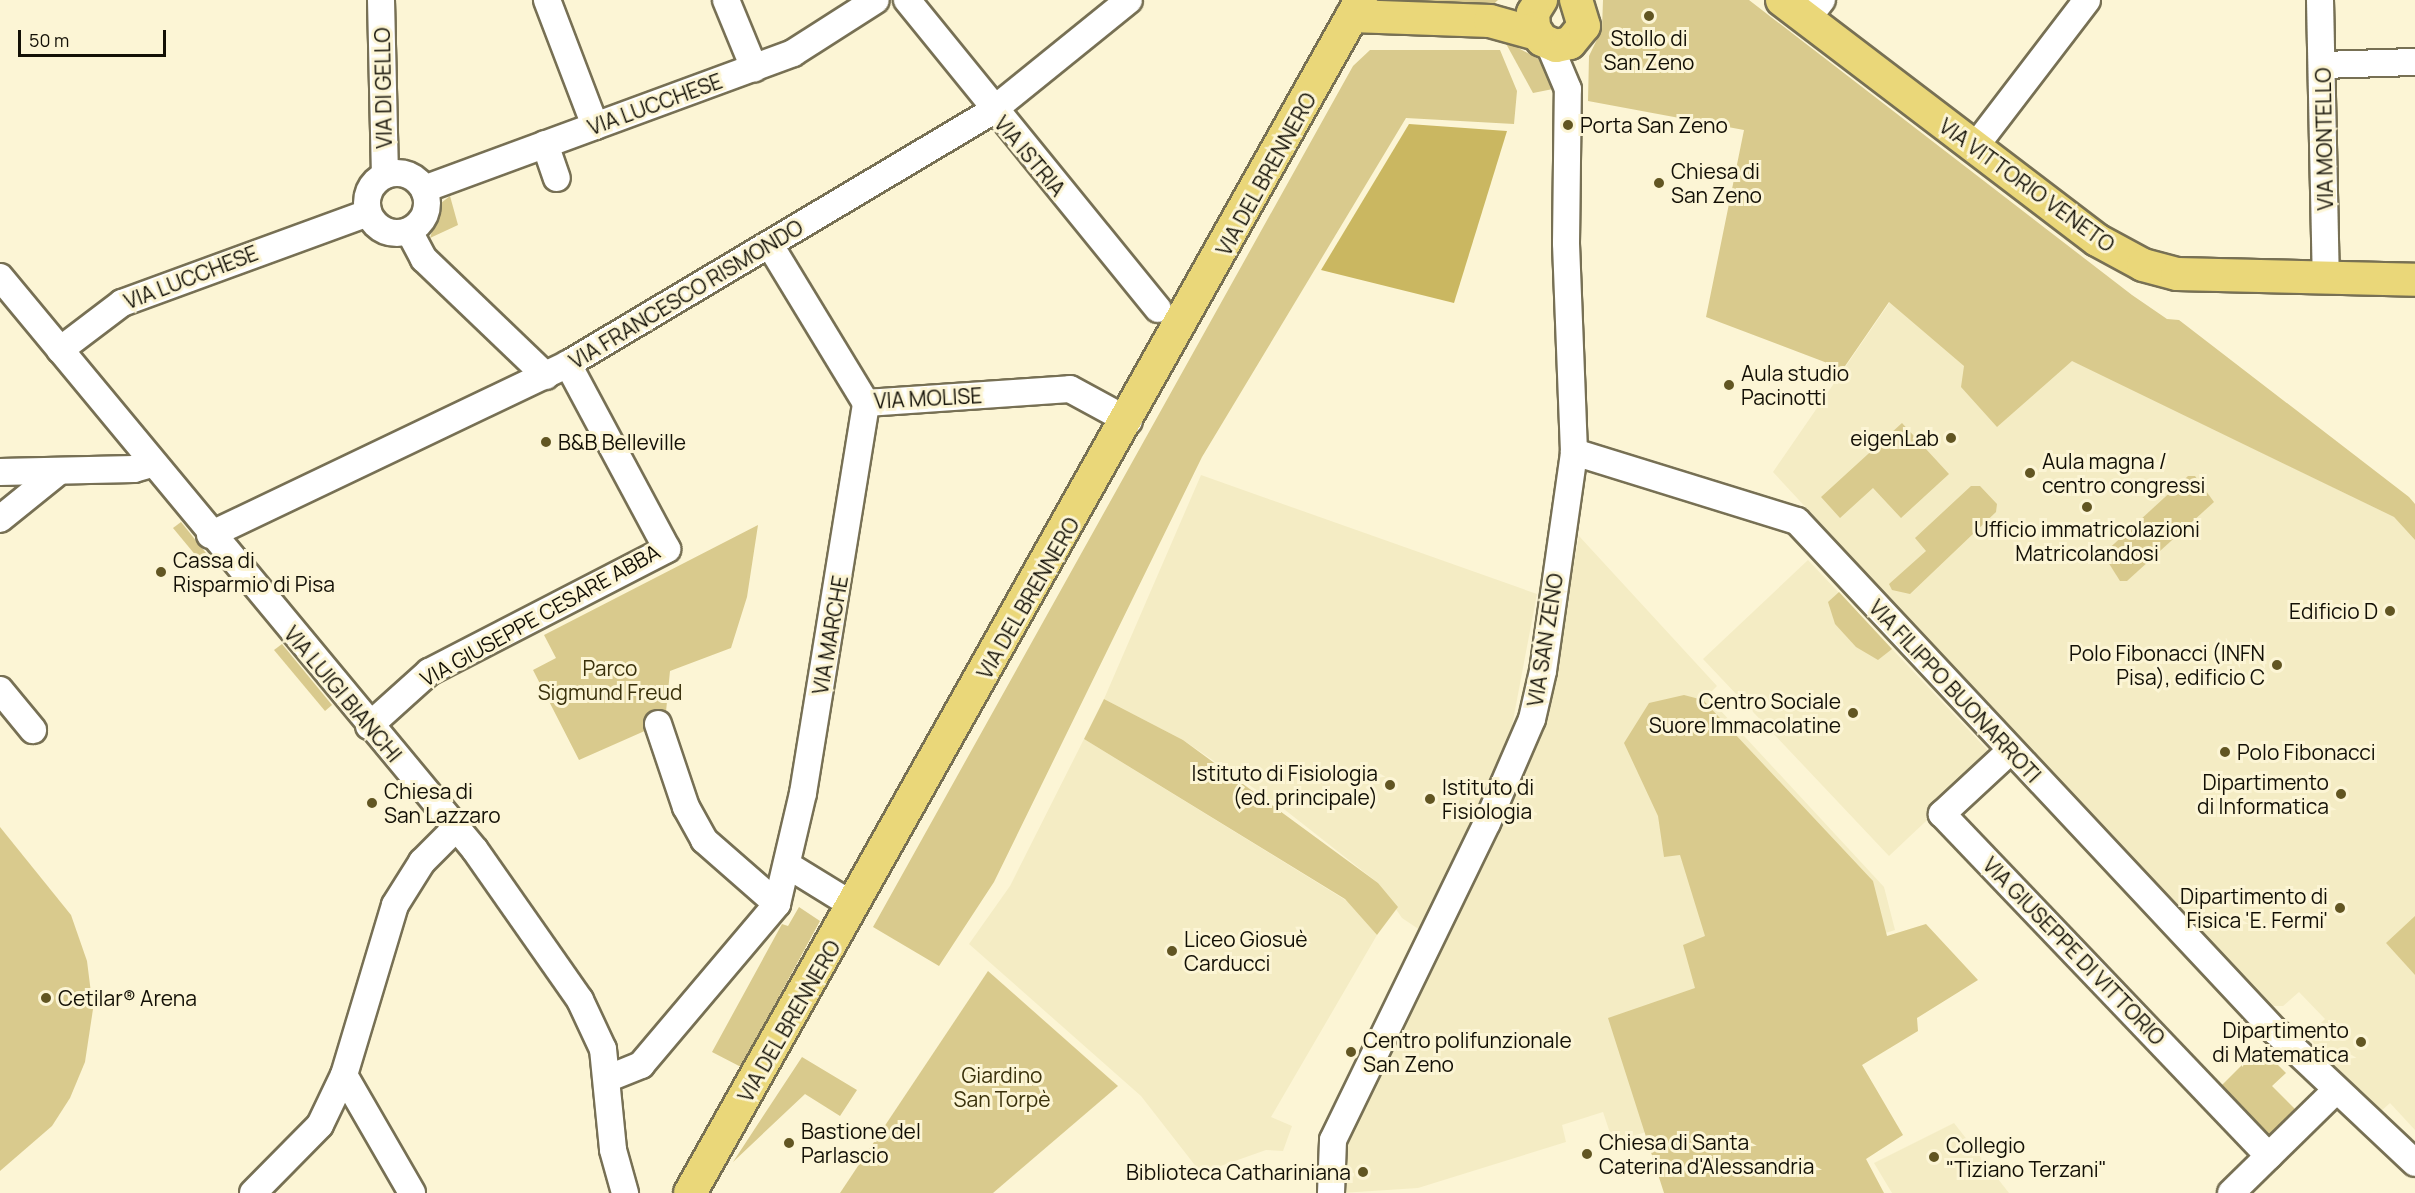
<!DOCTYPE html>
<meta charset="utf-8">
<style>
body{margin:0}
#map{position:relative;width:2415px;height:1193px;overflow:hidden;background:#fcf5d5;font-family:Manrope,sans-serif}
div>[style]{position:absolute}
.built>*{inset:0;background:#f4ecc4}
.green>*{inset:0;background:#d9ca8d}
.forest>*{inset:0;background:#cab761}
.roads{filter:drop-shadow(2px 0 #777054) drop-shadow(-2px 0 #777054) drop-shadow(0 2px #777054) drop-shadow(0 -2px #777054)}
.minor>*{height:26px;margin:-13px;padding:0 13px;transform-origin:13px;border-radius:13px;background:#fff}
.minor>.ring{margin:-13px;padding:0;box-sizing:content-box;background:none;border:26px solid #fff;border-radius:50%}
.major>*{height:32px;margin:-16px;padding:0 16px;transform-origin:16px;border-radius:16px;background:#ead779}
.dots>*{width:16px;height:16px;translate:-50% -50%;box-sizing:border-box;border:3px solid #fcf5d5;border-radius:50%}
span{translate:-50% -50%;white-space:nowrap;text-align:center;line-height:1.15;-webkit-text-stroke:6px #fcf5d5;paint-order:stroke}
.poi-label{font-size:21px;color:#131006}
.left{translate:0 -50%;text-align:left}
.right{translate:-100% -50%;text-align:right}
.street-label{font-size:21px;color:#131006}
.park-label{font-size:21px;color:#3a310b}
.scale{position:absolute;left:18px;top:30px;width:148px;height:27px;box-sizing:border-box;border:3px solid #131006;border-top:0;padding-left:8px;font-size:18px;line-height:21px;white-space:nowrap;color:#131006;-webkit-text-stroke:4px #fcf5d5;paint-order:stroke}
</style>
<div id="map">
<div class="built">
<div style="clip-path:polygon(1925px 251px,2072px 360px,2394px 517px,2415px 540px,2415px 1130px,2390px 1103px,2379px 1113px,2307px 1036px,2325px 1019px,2299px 992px,2283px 1006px,2268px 1006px,1773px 472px)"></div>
<div style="clip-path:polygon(1201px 475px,1537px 594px,1508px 747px,1420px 930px,1402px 918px,1378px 883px,1280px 806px,1183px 740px,1104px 699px)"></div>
<div style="clip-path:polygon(1579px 536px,1717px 686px,1707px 696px,1884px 887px,1895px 930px,1731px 982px,1764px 1096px,1613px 1142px,1603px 1112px,1562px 1125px,1566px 1142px,1418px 1188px,1341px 1193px,1339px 1152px,1485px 861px,1545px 724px)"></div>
<div style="clip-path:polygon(1808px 560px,1994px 757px,1889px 856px,1703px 659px)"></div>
<div style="clip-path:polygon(1084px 739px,1347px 901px,1377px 935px,1271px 1117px,1292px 1126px,1283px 1151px,1266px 1150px,1201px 1173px,1141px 1096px,969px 944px,1010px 886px)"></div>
<div style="clip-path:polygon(1954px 1123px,2009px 1193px,1892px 1193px,1874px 1163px)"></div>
</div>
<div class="green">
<div style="clip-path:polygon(1388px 0,1498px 0,1487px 10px,1393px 6px)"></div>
<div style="clip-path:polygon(1603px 0,1749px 0,2132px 295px,2167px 319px,2179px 320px,2409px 497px,2415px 504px,2415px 540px,2394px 517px,2072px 361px,1997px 427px,1961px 387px,1964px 366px,1889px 302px,1843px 369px,1706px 317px,1744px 130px,1588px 101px,1589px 56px,1602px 29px)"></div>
<div style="clip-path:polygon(1504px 40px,1542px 61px,1558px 88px,1533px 93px)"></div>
<div style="clip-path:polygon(1370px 50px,1500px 50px,1517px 91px,1514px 124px,1406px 118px,1202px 457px,994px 882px,939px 966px,873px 927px,1353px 66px)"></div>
<div style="clip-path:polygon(450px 196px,458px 225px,430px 238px,441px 203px)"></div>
<div style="clip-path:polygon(1902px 423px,1949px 474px,1901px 518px,1873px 488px,1840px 518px,1821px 497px)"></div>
<div style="clip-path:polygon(2188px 476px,2195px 476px,2214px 502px,2127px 581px,2120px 581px,2103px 554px)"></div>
<div style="clip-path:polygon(1971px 486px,1980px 486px,1997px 504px,1996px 512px,1910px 594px,1892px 590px,1889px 584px,1926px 551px,1915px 538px)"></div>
<div style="clip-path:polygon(181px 522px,214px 563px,207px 569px,173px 528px)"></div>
<div style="clip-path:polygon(758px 525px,747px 597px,731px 648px,670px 671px,665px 722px,579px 760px,533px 670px,556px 658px,544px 635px)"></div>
<div style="clip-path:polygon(1839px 592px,1892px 649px,1878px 660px,1856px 647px,1835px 624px,1828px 602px)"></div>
<div style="clip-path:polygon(282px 644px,332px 705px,325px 711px,274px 650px)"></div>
<div style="clip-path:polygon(1684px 695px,1703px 700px,1873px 881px,1887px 936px,1926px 924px,1978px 980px,1917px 1018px,1918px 1031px,1862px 1065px,1903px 1135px,1866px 1159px,1884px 1193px,1664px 1193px,1608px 1018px,1695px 988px,1683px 945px,1705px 936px,1680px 855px,1664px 857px,1658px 816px,1624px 743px,1649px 703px)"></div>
<div style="clip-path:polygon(1104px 699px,1183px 740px,1378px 883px,1398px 907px,1377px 935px,1345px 899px,1084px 739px)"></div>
<div style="clip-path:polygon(0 827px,71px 915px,87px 961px,93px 1009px,85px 1062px,70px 1098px,52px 1126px,0 1171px)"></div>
<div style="clip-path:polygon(799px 907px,820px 921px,741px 1067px,712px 1052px,782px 924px,788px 926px)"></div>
<div style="clip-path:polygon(2415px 916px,2415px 975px,2386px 943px)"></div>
<div style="clip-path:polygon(988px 971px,1118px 1086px,993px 1193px,840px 1193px)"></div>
<div style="clip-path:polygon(2260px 1047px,2286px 1073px,2272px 1086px,2296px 1110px,2265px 1140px,2216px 1091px)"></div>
<div style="clip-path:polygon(802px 1057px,857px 1090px,840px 1116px,805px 1094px,733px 1162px)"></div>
</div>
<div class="forest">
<div style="clip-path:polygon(1409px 124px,1507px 131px,1454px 303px,1321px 270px)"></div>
</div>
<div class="roads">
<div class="minor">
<div style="left:381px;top:0;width:175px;rotate:88.7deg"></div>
<div style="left:547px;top:0;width:135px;rotate:69.1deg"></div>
<div style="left:726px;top:0;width:74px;rotate:67.6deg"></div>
<div style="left:907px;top:0;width:398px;rotate:50.9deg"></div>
<div style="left:2320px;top:0;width:279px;rotate:88.8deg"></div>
<div style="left:1807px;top:19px;width:24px;rotate:-52deg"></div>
<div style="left:2323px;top:65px;width:92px;rotate:-1.9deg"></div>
<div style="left:545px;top:144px;width:36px;rotate:71deg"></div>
<div style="left:1974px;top:148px;width:186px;rotate:-52.6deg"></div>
<div class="ring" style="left:367px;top:173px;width:34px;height:34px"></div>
<div style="left:424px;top:189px;width:393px;rotate:-20.2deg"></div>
<div style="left:793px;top:53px;width:98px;rotate:-32.6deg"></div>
<div style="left:409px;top:231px;width:32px;rotate:62deg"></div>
<div style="left:424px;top:259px;width:169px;rotate:43.8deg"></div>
<div style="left:770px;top:245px;width:185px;rotate:58.7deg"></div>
<div style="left:866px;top:403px;width:204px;rotate:-3.9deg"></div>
<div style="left:1070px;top:389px;width:67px;rotate:28.5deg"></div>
<div style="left:0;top:277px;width:744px;rotate:50.34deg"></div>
<div style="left:475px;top:850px;width:183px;rotate:55deg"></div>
<div style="left:580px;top:1000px;width:54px;rotate:64.9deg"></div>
<div style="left:603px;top:1049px;width:101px;rotate:84.3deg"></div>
<div style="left:613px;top:1150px;width:45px;rotate:74.4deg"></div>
<div style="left:60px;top:350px;width:78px;rotate:-37.2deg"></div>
<div style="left:122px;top:303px;width:262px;rotate:-20.1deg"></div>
<div style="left:1574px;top:452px;width:233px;rotate:17.2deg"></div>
<div style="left:1797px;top:521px;width:699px;rotate:46.86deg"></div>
<div style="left:2275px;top:1031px;width:192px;rotate:43.3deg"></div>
<div style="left:0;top:472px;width:134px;rotate:-1.3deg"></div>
<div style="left:134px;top:469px;width:19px;rotate:-16deg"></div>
<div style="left:0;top:519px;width:75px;rotate:-39deg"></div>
<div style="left:210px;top:535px;width:397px;rotate:-25.5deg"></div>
<div style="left:568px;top:364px;width:494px;rotate:-30.8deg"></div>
<div style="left:992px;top:111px;width:176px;rotate:-39deg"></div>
<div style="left:0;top:690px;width:52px;rotate:50.5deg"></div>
<div style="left:658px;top:724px;width:88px;rotate:71.4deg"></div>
<div style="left:686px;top:807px;width:38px;rotate:61deg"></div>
<div style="left:704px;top:840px;width:97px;rotate:41.2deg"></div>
<div style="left:369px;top:726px;width:81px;rotate:-42deg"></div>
<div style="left:429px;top:672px;width:268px;rotate:-27.3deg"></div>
<div style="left:667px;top:549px;width:210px;rotate:-118.2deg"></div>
<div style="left:2010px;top:751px;width:93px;rotate:137.2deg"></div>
<div style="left:1942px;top:814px;width:473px;rotate:46.3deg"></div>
<div style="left:789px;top:866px;width:76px;rotate:31.6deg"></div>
<div style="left:344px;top:1075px;width:136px;rotate:60deg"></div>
<div style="left:609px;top:1078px;width:35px;rotate:-22deg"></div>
<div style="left:641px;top:1065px;width:211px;rotate:-49.8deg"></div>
<div style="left:777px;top:904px;width:114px;rotate:-76.8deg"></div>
<div style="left:803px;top:793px;width:395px;rotate:-80.8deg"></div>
<div style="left:253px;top:1193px;width:95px;rotate:-45.4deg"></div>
<div style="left:320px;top:1125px;width:55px;rotate:-64.4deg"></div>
<div style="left:344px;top:1075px;width:177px;rotate:-73.3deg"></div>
<div style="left:395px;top:905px;width:51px;rotate:-57.9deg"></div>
<div style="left:422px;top:862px;width:48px;rotate:-45deg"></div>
<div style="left:1331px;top:1193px;width:53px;rotate:-87.8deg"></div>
<div style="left:1333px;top:1140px;width:352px;rotate:-64.1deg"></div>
<div style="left:1487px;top:823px;width:113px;rotate:-66.6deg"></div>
<div style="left:1532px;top:719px;width:49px;rotate:-77.1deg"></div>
<div style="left:1543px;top:671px;width:221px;rotate:-81.9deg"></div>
<div style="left:1574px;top:452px;width:209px;rotate:-92.2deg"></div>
<div style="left:1566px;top:243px;width:154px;rotate:-89.3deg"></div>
<div style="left:1568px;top:89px;width:49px;rotate:-112.9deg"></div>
<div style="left:2231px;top:1193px;width:146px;rotate:-44.4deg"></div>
</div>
<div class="major">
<div style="left:1541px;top:0;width:15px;rotate:122deg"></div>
<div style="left:1533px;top:13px;width:15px;rotate:86deg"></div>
<div style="left:1534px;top:28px;width:14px;rotate:56deg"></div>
<div style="left:1542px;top:40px;width:15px;rotate:23deg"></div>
<div style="left:1556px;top:46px;width:14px;rotate:-12deg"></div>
<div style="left:1570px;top:43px;width:22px;rotate:-51deg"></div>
<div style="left:1584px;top:26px;width:27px;rotate:-107deg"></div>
<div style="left:1782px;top:0;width:396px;rotate:37.3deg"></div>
<div style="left:2097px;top:240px;width:52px;rotate:28.5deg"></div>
<div style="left:2143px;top:265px;width:35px;rotate:15deg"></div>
<div style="left:2177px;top:274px;width:238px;rotate:1.4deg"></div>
<div style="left:1352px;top:16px;width:138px;rotate:2.1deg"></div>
<div style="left:1490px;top:21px;width:49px;rotate:15.5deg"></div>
<div style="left:690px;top:1193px;width:1369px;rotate:-60.64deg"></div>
</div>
</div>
<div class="dots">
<div style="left:1649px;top:16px;background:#615522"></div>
<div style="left:1568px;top:125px;background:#615522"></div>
<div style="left:1659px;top:183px;background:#615522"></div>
<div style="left:1729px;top:385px;background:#615522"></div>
<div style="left:1951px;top:438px;background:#615522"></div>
<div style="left:546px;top:442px;background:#615522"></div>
<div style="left:2030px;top:473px;background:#615522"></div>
<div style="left:2087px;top:507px;background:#615522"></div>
<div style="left:161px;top:572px;background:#615522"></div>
<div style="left:2390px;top:611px;background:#615522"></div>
<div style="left:2277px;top:665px;background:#615522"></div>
<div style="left:1853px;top:713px;background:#615522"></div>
<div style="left:2225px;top:752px;background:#615522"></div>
<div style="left:1390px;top:785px;background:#615522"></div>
<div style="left:2341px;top:794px;background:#615522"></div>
<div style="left:1430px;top:799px;background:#615522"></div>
<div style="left:372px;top:803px;background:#615522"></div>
<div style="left:2340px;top:908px;background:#615522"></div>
<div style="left:1172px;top:951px;background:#615522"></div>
<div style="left:46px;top:998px;background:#615522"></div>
<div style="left:2361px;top:1042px;background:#615522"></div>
<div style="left:1351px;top:1052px;background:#615522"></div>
<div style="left:789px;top:1143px;background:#615522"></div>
<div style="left:1587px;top:1154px;background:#615522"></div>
<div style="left:1934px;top:1157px;background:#615522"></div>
<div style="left:1363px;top:1172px;background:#615522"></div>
</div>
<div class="poi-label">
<span style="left:1649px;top:50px">Stollo di<br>San Zeno</span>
<span class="left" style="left:1580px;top:125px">Porta San Zeno</span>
<span class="left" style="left:1671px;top:183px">Chiesa di<br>San Zeno</span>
<span class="left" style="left:1741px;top:385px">Aula studio<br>Pacinotti</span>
<span class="right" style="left:1939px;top:438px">eigenLab</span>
<span class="left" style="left:558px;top:442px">B&amp;B Belleville</span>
<span class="left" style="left:2042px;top:473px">Aula magna /<br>centro congressi</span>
<span style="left:2087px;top:541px">Ufficio immatricolazioni<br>Matricolandosi</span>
<span class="left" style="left:173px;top:572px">Cassa di<br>Risparmio di Pisa</span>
<span class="right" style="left:2378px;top:611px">Edificio D</span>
<span class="right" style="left:2265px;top:665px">Polo Fibonacci (INFN<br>Pisa), edificio C</span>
<span class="right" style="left:1841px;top:713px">Centro Sociale<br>Suore Immacolatine</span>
<span class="left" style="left:2237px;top:752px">Polo Fibonacci</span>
<span class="right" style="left:1378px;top:785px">Istituto di Fisiologia<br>(ed. principale)</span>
<span class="right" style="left:2329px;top:794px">Dipartimento<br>di Informatica</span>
<span class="left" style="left:1442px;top:799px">Istituto di<br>Fisiologia</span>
<span class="left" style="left:384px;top:803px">Chiesa di<br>San Lazzaro</span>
<span class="right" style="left:2328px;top:908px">Dipartimento di<br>Fisica 'E. Fermi'</span>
<span class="left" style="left:1184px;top:951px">Liceo Giosuè<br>Carducci</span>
<span class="left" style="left:58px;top:998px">Cetilar® Arena</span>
<span class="right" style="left:2349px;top:1042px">Dipartimento<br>di Matematica</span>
<span class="left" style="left:1363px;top:1052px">Centro polifunzionale<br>San Zeno</span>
<span class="left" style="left:801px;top:1143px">Bastione del<br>Parlascio</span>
<span class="left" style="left:1599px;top:1154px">Chiesa di Santa<br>Caterina d'Alessandria</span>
<span class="left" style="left:1946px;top:1157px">Collegio<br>"Tiziano Terzani"</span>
<span class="right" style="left:1351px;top:1172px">Biblioteca Cathariniana</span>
</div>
<div class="street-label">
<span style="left:383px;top:88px;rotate:-91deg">VIA DI GELLO</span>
<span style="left:655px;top:104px;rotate:-20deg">VIA LUCCHESE</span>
<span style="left:2324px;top:139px;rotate:-91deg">VIA MONTELLO</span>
<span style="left:1030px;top:156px;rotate:50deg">VIA ISTRIA</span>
<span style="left:1266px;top:174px;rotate:-61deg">VIA DEL BRENNERO</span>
<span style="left:2027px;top:185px;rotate:36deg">VIA VITTORIO VENETO</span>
<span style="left:191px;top:277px;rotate:-21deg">VIA LUCCHESE</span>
<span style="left:686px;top:294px;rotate:-31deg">VIA FRANCESCO RISMONDO</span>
<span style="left:928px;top:398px;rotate:-3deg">VIA MOLISE</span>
<span style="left:1028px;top:598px;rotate:-60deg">VIA DEL BRENNERO</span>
<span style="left:540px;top:615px;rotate:-29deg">VIA GIUSEPPE CESARE ABBA</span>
<span style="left:830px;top:635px;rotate:-80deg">VIA MARCHE</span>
<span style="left:1545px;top:640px;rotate:-81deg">VIA SAN ZENO</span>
<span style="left:1955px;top:691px;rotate:47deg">VIA FILIPPO BUONARROTI</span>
<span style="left:343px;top:694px;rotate:50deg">VIA LUIGI BIANCHI</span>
<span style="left:2074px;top:951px;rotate:46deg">VIA GIUSEPPE DI VITTORIO</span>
<span style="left:789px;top:1021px;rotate:-60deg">VIA DEL BRENNERO</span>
</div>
<div class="park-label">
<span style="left:610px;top:680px">Parco<br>Sigmund Freud</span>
<span style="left:1002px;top:1087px">Giardino<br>San Torpè</span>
</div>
<div class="scale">50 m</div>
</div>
